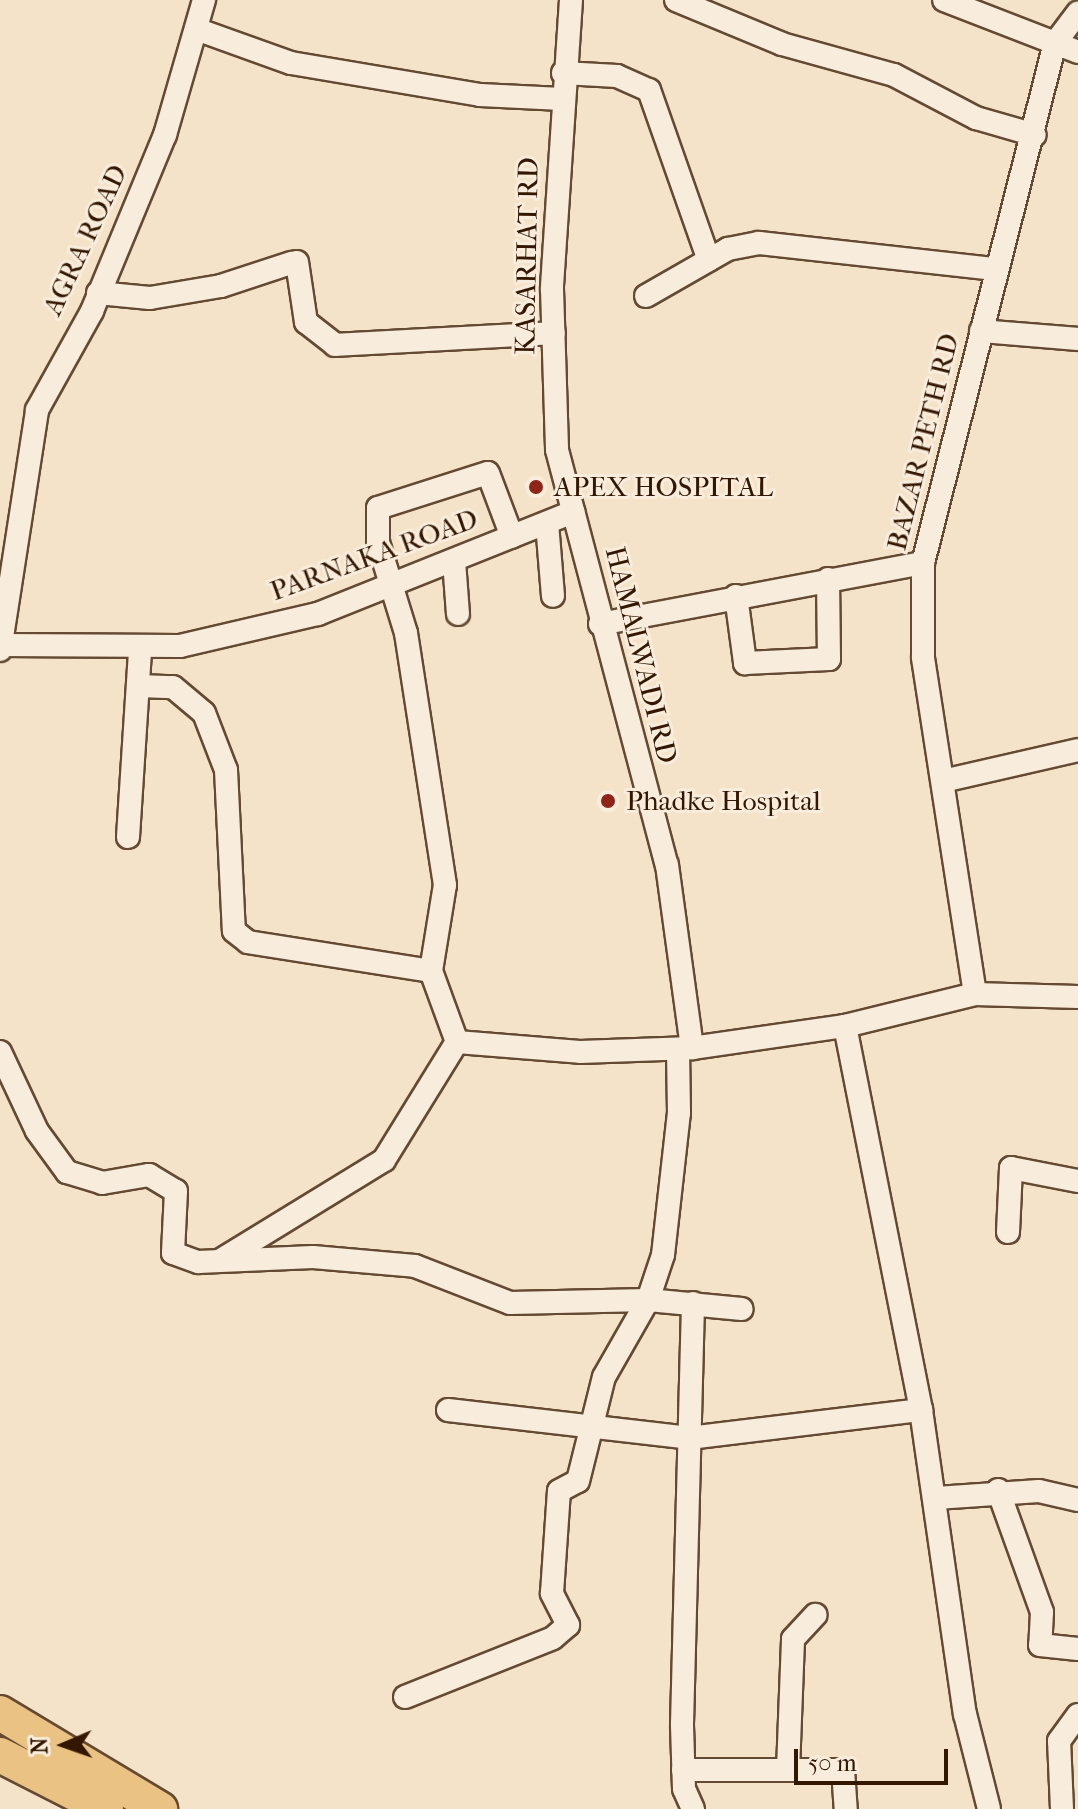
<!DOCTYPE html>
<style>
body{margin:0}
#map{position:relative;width:1078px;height:1809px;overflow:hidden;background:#f5e3c9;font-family:"IM FELL French Canon",serif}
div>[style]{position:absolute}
.roads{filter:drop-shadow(2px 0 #644a33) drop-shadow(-2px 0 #644a33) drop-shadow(0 2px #644a33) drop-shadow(0 -2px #644a33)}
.minor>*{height:22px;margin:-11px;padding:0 11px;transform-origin:11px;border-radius:11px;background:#f8eddc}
.primary>*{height:34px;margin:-17px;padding:0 17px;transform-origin:17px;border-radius:17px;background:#eac284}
.dots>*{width:22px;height:22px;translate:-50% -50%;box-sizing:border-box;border:4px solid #f8eddc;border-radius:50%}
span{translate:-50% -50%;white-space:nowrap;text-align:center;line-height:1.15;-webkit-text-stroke:6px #f8eddc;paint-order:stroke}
.street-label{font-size:28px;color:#341701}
.poi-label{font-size:28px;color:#341701}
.left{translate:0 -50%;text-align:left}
.north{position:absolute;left:24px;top:1705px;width:80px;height:80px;-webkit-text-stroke:6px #f8eddc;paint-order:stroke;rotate:268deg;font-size:22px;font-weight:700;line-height:32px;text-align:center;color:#341701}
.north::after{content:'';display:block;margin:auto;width:28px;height:36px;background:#341701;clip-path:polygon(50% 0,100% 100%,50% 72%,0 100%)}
.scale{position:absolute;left:794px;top:1749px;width:154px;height:36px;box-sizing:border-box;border:4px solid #341701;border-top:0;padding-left:10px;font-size:24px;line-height:28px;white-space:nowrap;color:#341701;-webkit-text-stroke:6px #f8eddc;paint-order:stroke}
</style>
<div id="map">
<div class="roads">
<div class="minor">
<div style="left:571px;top:0;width:290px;rotate:93.8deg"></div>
<div style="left:552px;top:289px;width:161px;rotate:88.2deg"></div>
<div style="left:557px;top:450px;width:429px;rotate:75.2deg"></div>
<div style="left:667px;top:865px;width:185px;rotate:82.2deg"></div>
<div style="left:676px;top:0;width:115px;rotate:22.5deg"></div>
<div style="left:782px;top:44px;width:116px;rotate:15.5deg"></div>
<div style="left:894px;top:75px;width:93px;rotate:27.7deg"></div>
<div style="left:976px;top:118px;width:61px;rotate:16.1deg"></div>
<div style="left:944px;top:0;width:144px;rotate:21.2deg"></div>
<div style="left:196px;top:29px;width:101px;rotate:19.7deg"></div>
<div style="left:291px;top:63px;width:192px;rotate:9.6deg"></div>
<div style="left:480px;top:95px;width:82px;rotate:2.8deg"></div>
<div style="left:563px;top:73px;width:54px;rotate:3.2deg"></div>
<div style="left:617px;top:76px;width:35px;rotate:24deg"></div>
<div style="left:649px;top:90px;width:180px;rotate:70.6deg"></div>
<div style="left:297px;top:262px;width:61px;rotate:81.5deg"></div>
<div style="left:306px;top:322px;width:37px;rotate:38deg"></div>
<div style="left:335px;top:345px;width:219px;rotate:-3.1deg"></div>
<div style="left:98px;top:293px;width:52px;rotate:5.5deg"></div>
<div style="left:150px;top:298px;width:72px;rotate:-9.6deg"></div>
<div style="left:221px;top:286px;width:74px;rotate:-18.2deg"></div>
<div style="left:646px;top:296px;width:95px;rotate:-29.8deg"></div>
<div style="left:728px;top:249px;width:32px;rotate:-11deg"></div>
<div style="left:759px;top:243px;width:238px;rotate:6.3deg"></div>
<div style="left:981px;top:331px;width:97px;rotate:4.7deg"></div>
<div style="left:547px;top:523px;width:73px;rotate:85.3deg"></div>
<div style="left:454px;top:561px;width:53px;rotate:85.7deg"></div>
<div style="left:736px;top:596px;width:68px;rotate:82.3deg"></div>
<div style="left:745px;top:663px;width:84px;rotate:-2.7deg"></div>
<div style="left:829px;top:659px;width:80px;rotate:-90.7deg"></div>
<div style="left:600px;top:624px;width:329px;rotate:-10.7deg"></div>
<div style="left:0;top:645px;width:180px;rotate:0.3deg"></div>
<div style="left:180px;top:646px;width:142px;rotate:-13.1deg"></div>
<div style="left:318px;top:614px;width:275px;rotate:-21.8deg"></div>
<div style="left:0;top:650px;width:243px;rotate:-81.2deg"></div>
<div style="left:37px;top:410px;width:113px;rotate:-60.9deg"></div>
<div style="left:92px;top:311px;width:191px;rotate:-67.5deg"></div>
<div style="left:165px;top:135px;width:141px;rotate:-73.9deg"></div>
<div style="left:138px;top:686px;width:35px;rotate:2deg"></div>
<div style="left:173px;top:687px;width:40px;rotate:40deg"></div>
<div style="left:204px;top:713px;width:61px;rotate:68.9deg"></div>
<div style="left:226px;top:770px;width:161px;rotate:87.2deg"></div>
<div style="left:234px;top:931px;width:18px;rotate:38deg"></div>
<div style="left:248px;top:942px;width:185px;rotate:9deg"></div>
<div style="left:947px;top:780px;width:134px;rotate:-12.9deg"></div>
<div style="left:128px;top:837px;width:188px;rotate:-86.3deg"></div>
<div style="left:975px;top:994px;width:341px;rotate:-98.8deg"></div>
<div style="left:923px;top:657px;width:94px;rotate:-90deg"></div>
<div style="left:923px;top:563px;width:536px;rotate:-75.76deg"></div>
<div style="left:1055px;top:43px;width:38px;rotate:-53deg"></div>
<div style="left:845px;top:1026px;width:391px;rotate:78.8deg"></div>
<div style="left:921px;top:1410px;width:307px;rotate:81.8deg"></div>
<div style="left:965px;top:1714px;width:98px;rotate:75.8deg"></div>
<div style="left:457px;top:1042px;width:76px;rotate:-110.1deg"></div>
<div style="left:431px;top:971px;width:87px;rotate:-80.8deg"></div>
<div style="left:445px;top:885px;width:255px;rotate:-98.8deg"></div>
<div style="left:406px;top:633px;width:95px;rotate:-107.1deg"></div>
<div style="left:378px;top:542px;width:34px;rotate:-90deg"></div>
<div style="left:378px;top:508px;width:115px;rotate:-17.7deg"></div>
<div style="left:488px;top:473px;width:68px;rotate:69.4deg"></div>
<div style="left:457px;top:1042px;width:123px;rotate:4.6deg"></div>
<div style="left:580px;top:1052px;width:112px;rotate:-2deg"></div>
<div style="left:692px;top:1048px;width:155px;rotate:-8.2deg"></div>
<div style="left:845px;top:1026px;width:134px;rotate:-13.8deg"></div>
<div style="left:975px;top:994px;width:103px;rotate:1.7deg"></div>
<div style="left:0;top:1052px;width:87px;rotate:64.9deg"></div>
<div style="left:37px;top:1131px;width:51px;rotate:53.8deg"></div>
<div style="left:67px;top:1172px;width:37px;rotate:17deg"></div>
<div style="left:102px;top:1183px;width:48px;rotate:-9.7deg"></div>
<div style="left:149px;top:1175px;width:31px;rotate:31deg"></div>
<div style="left:176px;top:1191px;width:62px;rotate:92.8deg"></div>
<div style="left:173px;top:1253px;width:27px;rotate:20deg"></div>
<div style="left:198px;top:1262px;width:115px;rotate:-2.5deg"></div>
<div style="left:313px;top:1257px;width:102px;rotate:5deg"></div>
<div style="left:415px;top:1266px;width:102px;rotate:21.3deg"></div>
<div style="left:510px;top:1303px;width:138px;rotate:-1.2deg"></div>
<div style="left:648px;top:1300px;width:94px;rotate:5.5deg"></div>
<div style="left:1008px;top:1232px;width:64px;rotate:-87.3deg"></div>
<div style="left:1011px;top:1168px;width:68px;rotate:11deg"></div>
<div style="left:221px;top:1260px;width:191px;rotate:-31.5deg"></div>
<div style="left:384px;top:1160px;width:139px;rotate:-58.3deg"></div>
<div style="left:448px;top:1410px;width:243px;rotate:6.6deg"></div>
<div style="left:689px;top:1438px;width:234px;rotate:-6.9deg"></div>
<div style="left:998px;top:1490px;width:130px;rotate:70.2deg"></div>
<div style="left:1042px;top:1612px;width:33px;rotate:93deg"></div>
<div style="left:1040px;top:1645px;width:38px;rotate:6deg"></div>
<div style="left:936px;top:1498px;width:103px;rotate:-3.9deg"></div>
<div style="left:1039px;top:1491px;width:40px;rotate:13deg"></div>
<div style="left:405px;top:1697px;width:159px;rotate:-21.7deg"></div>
<div style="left:553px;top:1638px;width:20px;rotate:-41deg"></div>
<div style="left:568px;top:1625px;width:36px;rotate:-117deg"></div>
<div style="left:552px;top:1593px;width:102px;rotate:-86.1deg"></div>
<div style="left:559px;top:1491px;width:21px;rotate:-28deg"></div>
<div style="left:578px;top:1481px;width:107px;rotate:-76deg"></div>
<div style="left:604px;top:1377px;width:89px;rotate:-60.3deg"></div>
<div style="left:648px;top:1300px;width:47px;rotate:-71.6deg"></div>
<div style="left:663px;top:1255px;width:143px;rotate:-83.6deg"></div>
<div style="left:679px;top:1113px;width:64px;rotate:-90.9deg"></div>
<div style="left:683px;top:1770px;width:160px"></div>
<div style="left:843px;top:1770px;width:39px;rotate:86deg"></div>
<div style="left:788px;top:1770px;width:131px;rotate:-87.8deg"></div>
<div style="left:793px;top:1639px;width:33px;rotate:-47deg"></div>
<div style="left:693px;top:1809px;width:22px;rotate:-114deg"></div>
<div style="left:684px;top:1789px;width:65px;rotate:-91.8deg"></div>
<div style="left:682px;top:1724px;width:421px;rotate:-88.5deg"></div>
<div style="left:1062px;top:1809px;width:68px;rotate:-92.5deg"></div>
<div style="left:1059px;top:1741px;width:32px;rotate:-54deg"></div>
</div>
<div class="primary">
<div style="left:0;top:1713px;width:187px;rotate:31deg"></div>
<div style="left:0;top:1755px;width:119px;rotate:27deg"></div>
</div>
</div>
<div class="dots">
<div style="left:536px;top:487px;background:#8f2418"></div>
<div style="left:608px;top:801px;background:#8f2418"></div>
</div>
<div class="street-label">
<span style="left:85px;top:240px;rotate:-65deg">AGRA ROAD</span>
<span style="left:527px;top:256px;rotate:-89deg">KASARHAT RD</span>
<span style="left:923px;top:442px;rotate:-76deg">BAZAR PETH RD</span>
<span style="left:374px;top:555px;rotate:-20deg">PARNAKA ROAD</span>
<span style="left:641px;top:655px;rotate:76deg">HAMALWADI RD</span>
</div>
<div class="poi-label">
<span class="left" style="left:554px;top:487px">APEX HOSPITAL</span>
<span class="left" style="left:626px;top:801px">Phadke Hospital</span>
</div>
<div class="north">N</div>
<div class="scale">50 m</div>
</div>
